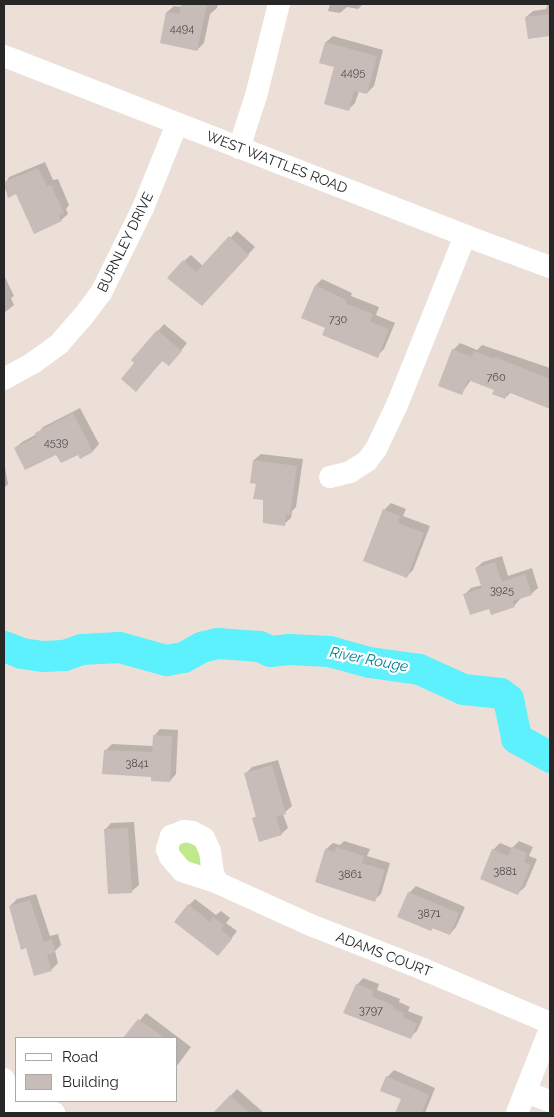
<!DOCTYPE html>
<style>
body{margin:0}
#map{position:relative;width:554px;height:1117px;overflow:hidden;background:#ecdfd7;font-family:Raleway,sans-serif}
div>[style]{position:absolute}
.green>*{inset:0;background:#bfea8c}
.shadow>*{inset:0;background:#0003}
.river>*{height:31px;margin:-15.5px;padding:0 15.5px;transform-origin:15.5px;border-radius:15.5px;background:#5cf1fc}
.building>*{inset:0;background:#c7bcb7}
.minor>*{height:22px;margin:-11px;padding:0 11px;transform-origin:11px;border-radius:11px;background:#fff}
span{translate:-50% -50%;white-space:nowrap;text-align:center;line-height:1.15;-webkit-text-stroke:4.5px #fff;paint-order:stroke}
.number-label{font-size:11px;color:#4f4c4b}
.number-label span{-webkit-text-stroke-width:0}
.street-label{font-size:14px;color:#272727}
.water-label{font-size:15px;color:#027f94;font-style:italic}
.frame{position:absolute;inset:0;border:5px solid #272727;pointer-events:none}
.legend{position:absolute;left:15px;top:1037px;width:162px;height:65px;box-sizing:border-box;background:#fff;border:1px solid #a9a9a9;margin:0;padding:6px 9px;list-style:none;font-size:15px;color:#272727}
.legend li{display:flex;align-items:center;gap:10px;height:25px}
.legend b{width:25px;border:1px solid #a9a9a9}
</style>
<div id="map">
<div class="green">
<div style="clip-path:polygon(199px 841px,201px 864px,198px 866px,183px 862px,177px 844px)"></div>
</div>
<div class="shadow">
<div style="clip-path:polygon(183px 4px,218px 4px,217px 8px,210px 14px,204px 43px,197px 50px,161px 42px,167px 12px,174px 6px,182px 7px)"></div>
<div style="clip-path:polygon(330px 4px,363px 4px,358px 9px,347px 7px,340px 13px,328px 11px)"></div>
<div style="clip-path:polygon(548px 4px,550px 4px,550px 40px,550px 35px,526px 17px,533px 11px,546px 9px)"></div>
<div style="clip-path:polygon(333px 36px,383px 50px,374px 86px,367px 93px,359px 91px,355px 103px,349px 109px,336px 67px,321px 62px,326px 42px)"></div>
<div style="clip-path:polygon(45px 162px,53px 180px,58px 179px,69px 205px,66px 209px,68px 214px,61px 220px,17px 193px,8px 196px,4px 186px,9px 177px)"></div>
<div style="clip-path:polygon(237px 231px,255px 247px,208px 298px,184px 261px,191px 255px,203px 266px)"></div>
<div style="clip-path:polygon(4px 275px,14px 296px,11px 298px,14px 305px,4px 313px)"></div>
<div style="clip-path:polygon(322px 279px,352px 293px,351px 296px,379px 307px,376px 315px,395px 323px,384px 349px,377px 356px,327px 327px,316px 285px)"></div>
<div style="clip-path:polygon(164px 324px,187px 343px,175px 358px,163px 360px,136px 390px,158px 331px)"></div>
<div style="clip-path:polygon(460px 343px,477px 350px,482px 345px,550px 368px,550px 407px,511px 392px,505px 398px,495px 390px,471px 380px,461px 394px,453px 350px)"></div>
<div style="clip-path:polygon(80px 408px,99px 444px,93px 451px,80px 457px,78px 453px,15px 448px,22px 442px,37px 434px,43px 427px)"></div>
<div style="clip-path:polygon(261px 454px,303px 459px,296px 507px,292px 511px,291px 518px,284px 524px,264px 499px,257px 483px,254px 460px)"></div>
<div style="clip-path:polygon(4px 461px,8px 484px,4px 488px)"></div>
<div style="clip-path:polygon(391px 503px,406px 509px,403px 516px,430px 526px,413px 570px,406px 577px,384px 510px)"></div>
<div style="clip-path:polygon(502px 556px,508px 576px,532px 568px,538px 588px,531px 594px,521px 598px,514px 606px,490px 608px,465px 594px,471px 588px,482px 585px,476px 568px,483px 562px)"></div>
<div style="clip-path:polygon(160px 729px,178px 730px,176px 774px,170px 781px,153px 776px,105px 751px,112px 744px,153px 746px,154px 736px)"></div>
<div style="clip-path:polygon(278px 760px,292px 806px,283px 814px,288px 828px,281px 834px,254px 818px,257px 815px,245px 774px,252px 767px)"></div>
<div style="clip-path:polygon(134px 822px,139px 885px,132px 891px,109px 893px,105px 830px,111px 823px)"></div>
<div style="clip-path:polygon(344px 841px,370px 849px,367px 856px,390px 863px,381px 894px,374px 900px,326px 849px,333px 843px,340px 845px)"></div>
<div style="clip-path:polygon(519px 841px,533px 847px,529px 856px,537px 859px,525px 887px,518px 893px,493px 850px,500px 843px,512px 848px)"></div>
<div style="clip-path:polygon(416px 886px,465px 907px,456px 927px,450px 934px,434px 927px,431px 930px,409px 893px)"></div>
<div style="clip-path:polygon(36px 894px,50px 936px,58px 934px,61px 945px,55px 951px,58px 963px,51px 970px,10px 906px,17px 899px)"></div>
<div style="clip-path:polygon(195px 899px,216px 915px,221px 911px,230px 918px,226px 923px,237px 931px,224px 948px,189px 905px)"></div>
<div style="clip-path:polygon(363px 978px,379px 984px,377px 990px,400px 999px,399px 1002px,410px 1007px,408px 1011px,423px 1017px,417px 1031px,410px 1037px,357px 985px)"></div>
<div style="clip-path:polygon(146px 1013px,191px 1047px,176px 1067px,176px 1038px,125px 1038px)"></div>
<div style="clip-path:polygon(394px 1070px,435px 1088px,425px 1113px,397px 1113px,402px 1098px,382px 1091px,387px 1077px)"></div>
<div style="clip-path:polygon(237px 1089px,264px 1113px,215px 1112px)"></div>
</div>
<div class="river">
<div style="left:4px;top:646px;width:18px;rotate:22deg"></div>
<div style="left:21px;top:653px;width:22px;rotate:8deg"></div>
<div style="left:43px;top:656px;width:21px;rotate:-3deg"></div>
<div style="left:64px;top:655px;width:18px;rotate:-19deg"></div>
<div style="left:81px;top:649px;width:38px;rotate:-3deg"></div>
<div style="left:119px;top:647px;width:49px;rotate:15.5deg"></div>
<div style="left:166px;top:660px;width:17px;rotate:-10deg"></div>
<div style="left:183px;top:657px;width:21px;rotate:-29deg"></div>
<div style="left:201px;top:647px;width:16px;rotate:-14deg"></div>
<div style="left:217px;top:643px;width:42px;rotate:4.1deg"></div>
<div style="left:259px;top:646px;width:12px;rotate:24deg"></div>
<div style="left:270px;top:651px;width:18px;rotate:-6deg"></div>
<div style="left:288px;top:649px;width:41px;rotate:2.8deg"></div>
<div style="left:329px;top:651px;width:41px;rotate:15.4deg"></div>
<div style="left:369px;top:662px;width:50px;rotate:8deg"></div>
<div style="left:419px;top:669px;width:48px;rotate:24.4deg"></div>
<div style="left:463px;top:689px;width:37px;rotate:6deg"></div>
<div style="left:500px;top:693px;width:10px;rotate:37deg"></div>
<div style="left:508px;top:699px;width:40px;rotate:78deg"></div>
<div style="left:516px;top:738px;width:39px;rotate:29deg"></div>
</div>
<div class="building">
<div style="clip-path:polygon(181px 4px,207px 4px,197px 51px,160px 43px,166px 12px,179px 14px)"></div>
<div style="clip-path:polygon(550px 14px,550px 36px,528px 39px,525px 17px)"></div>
<div style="clip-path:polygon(325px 42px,377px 56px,367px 94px,354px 91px,349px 111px,324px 104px,334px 67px,319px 63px)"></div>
<div style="clip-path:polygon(38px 168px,47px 186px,51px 185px,64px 213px,59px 215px,62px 221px,34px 234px,16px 194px,8px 198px,4px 182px)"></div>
<div style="clip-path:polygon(229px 236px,249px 255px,202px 306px,167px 278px,183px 260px,196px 272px)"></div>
<div style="clip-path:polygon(315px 285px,346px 300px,345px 303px,373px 314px,370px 322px,389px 329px,378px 358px,322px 335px,325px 328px,301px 318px)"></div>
<div style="clip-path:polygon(157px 330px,182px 351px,169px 366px,162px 361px,136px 392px,121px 379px,134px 363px,131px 360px)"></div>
<div style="clip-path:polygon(452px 349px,472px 357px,474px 351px,494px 359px,495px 357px,550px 379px,550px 409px,508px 392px,505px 399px,492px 394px,494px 390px,468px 380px,462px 395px,438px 386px)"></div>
<div style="clip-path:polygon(73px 413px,93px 452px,80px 459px,78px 455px,61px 463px,56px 455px,25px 470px,14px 448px,36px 437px,35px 433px)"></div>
<div style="clip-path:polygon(253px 460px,297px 466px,290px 515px,286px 514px,285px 526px,263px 523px,263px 500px,253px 499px,256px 484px,250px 483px)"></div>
<div style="clip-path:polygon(383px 509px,400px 516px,398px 523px,424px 533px,407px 578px,363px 561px)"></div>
<div style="clip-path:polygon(495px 562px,502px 582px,525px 574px,532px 595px,513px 601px,515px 607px,491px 615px,489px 609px,470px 615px,463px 594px,482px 588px,475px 568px)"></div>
<div style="clip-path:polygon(153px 735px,172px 736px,170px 782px,151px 781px,151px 777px,102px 774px,104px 750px,152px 752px)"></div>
<div style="clip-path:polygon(272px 765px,286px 814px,276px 817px,282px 835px,259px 842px,252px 818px,256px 817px,244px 773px)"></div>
<div style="clip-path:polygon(128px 828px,132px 893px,108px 894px,104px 829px)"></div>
<div style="clip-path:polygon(336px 847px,364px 856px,362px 863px,385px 870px,375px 902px,315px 882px,325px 849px,335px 852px)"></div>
<div style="clip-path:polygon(512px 847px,527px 853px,524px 862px,531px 865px,518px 895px,480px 879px,492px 849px,508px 856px)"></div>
<div style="clip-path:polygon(408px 892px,459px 913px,450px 935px,432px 928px,431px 931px,397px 917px)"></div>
<div style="clip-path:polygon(30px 900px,44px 942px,52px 939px,55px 952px,47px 955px,52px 971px,34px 976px,26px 948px,21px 950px,9px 906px)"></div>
<div style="clip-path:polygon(188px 904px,210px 922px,213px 917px,224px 925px,221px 930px,232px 939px,218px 956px,174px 922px)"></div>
<div style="clip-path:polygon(356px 984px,374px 991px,372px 996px,394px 1006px,393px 1009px,404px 1013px,403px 1017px,417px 1024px,411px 1039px,343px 1013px)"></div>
<div style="clip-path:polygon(138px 1019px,165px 1038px,123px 1038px)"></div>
<div style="clip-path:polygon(386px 1076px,429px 1095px,422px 1113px,395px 1113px,401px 1099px,380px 1091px)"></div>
<div style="clip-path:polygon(230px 1095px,250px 1113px,213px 1113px)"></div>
</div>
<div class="minor">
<div style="left:4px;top:56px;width:513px;rotate:21.26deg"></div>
<div style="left:482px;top:242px;width:72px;rotate:20.2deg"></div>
<div style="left:239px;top:148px;width:55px;rotate:-71.9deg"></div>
<div style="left:256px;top:96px;width:95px;rotate:-76deg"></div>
<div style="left:4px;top:379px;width:33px;rotate:-29deg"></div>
<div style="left:33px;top:363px;width:32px;rotate:-36deg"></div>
<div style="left:59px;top:344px;width:35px;rotate:-49deg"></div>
<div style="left:82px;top:318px;width:31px;rotate:-53deg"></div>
<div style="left:101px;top:293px;width:95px;rotate:-63.7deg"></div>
<div style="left:143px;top:208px;width:91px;rotate:-68deg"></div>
<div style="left:330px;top:477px;width:21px;rotate:-14deg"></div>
<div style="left:350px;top:472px;width:20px;rotate:-33deg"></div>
<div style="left:367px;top:461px;width:15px;rotate:-53deg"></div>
<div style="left:376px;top:449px;width:49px;rotate:-64.5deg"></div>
<div style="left:397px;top:405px;width:182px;rotate:-68.1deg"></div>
<div style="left:218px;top:883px;width:11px;rotate:-117deg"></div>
<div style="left:213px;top:873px;width:22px;rotate:-98deg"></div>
<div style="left:210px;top:851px;width:14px;rotate:-115deg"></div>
<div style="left:204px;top:838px;width:13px;rotate:-153deg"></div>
<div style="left:192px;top:832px;width:8px;rotate:-173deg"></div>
<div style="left:184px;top:831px;width:14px;rotate:159deg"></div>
<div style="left:171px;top:836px;width:14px;rotate:107deg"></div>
<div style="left:167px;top:849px;width:9px;rotate:69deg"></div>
<div style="left:170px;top:857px;width:18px;rotate:49deg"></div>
<div style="left:182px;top:871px;width:38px;rotate:18deg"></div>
<div style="left:218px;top:883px;width:104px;rotate:24.4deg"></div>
<div style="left:313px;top:926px;width:118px;rotate:21.4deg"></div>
<div style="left:423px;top:969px;width:138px;rotate:23deg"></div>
<div style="left:4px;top:1079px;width:26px;rotate:79deg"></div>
<div style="left:9px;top:1105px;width:8px;rotate:97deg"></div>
<div style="left:526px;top:1092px;width:26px;rotate:21deg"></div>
<div style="left:9px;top:1105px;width:46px;rotate:10.1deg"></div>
<div style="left:517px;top:1113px;width:90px;rotate:-68.6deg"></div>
</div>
<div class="number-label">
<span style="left:182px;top:29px">4494</span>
<span style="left:353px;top:73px">4495</span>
<span style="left:338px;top:320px">730</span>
<span style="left:496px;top:378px">760</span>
<span style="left:56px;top:443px">4539</span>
<span style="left:502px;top:591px">3925</span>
<span style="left:137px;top:764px">3841</span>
<span style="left:505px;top:872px">3881</span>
<span style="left:350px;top:875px">3861</span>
<span style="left:429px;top:914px">3871</span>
<span style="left:371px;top:1011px">3797</span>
</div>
<div class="street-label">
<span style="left:277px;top:162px;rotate:21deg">WEST WATTLES ROAD</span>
<span style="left:125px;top:242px;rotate:-64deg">BURNLEY DRIVE</span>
<span style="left:384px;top:954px;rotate:21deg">ADAMS COURT</span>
</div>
<div class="water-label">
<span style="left:369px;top:660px;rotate:11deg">River Rouge</span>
</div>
<div class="frame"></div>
<ul class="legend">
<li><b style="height:6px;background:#fff"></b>Road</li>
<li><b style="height:14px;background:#c7bcb7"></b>Building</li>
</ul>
</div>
